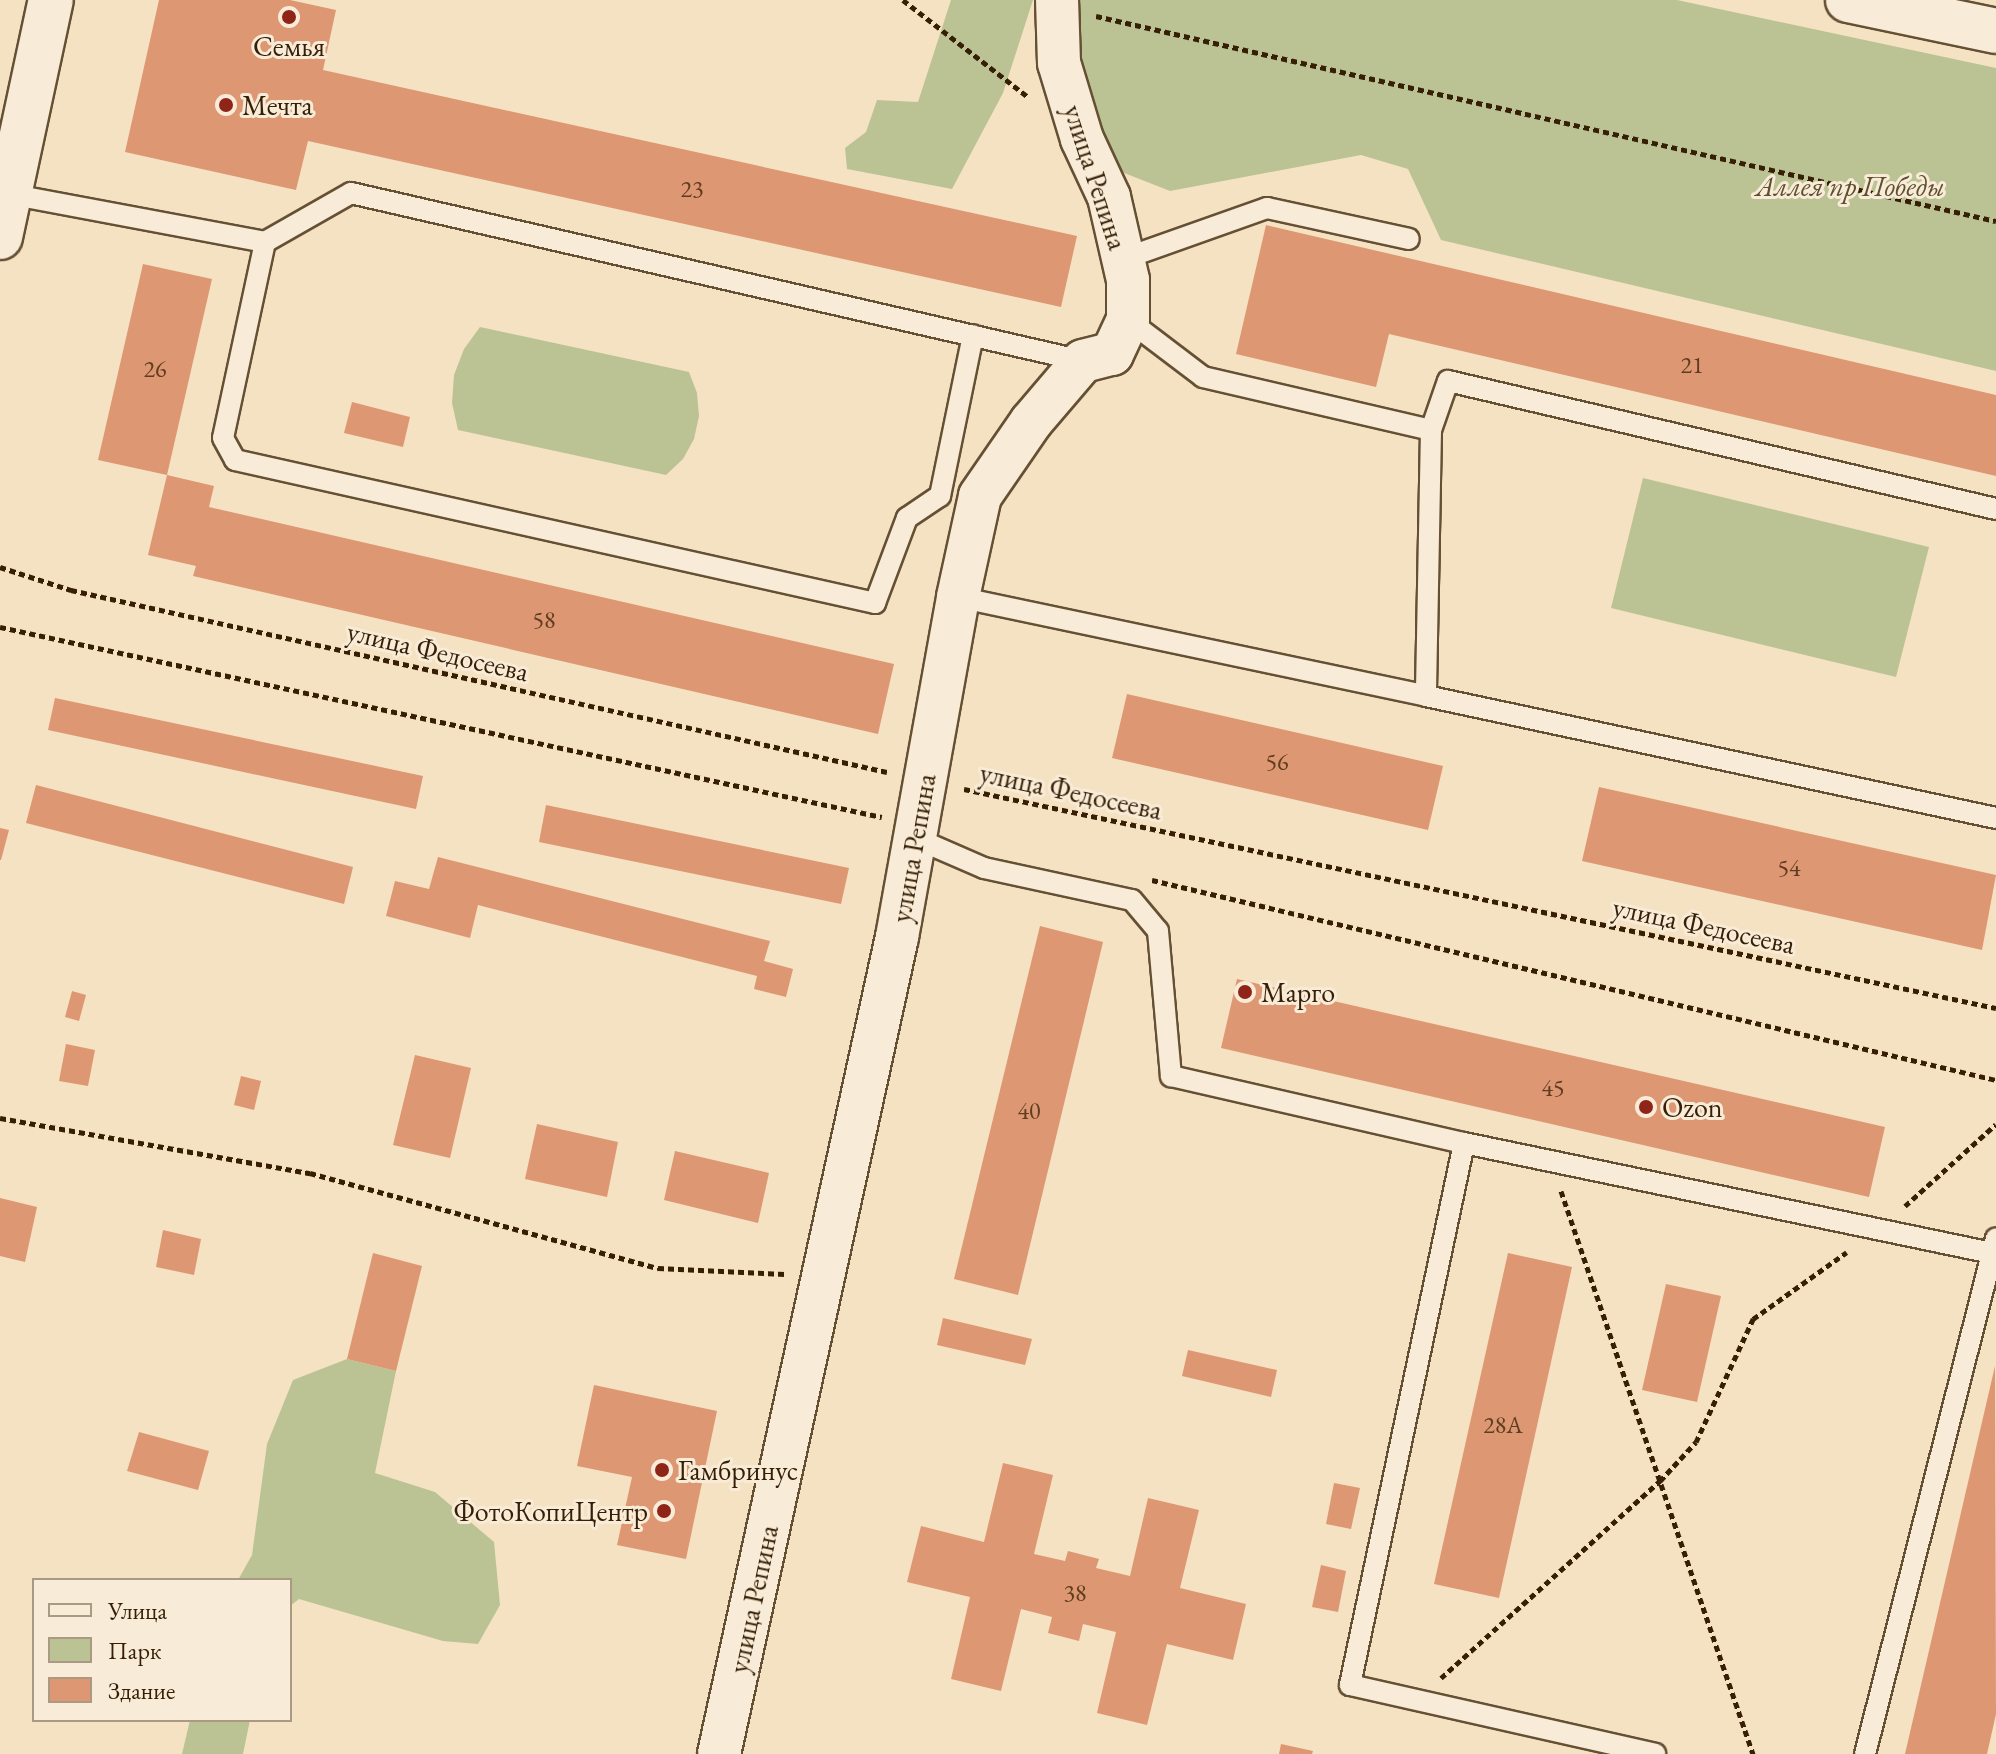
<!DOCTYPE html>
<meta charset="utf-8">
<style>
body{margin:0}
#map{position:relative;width:1996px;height:1754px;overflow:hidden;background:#f5e2c3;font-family:"EB Garamond",serif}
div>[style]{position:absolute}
.green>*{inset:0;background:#bbc394}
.building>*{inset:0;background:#de9773}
.path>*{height:5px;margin-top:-2.5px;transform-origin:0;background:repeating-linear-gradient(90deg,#361f04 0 6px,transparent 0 10px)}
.roads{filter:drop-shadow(2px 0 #665034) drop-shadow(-2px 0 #665034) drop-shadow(0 2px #665034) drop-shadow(0 -2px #665034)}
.service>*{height:20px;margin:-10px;padding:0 10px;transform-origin:10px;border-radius:10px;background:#f8ecd8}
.minor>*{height:42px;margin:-21px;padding:0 21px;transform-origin:21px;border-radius:21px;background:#f8ecd8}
.tertiary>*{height:44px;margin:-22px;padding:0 22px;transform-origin:22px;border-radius:22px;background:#f8ecd8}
.dots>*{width:22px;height:22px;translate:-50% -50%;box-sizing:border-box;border:4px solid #f8ecd8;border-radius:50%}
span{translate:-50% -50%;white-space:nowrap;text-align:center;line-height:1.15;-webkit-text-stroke:6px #f8ecd8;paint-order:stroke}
.number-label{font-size:24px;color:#603d20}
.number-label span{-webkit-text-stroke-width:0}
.poi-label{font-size:28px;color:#361f04}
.left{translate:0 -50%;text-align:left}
.right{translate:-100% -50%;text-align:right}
.street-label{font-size:28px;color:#361f04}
.park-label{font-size:28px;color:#5e502f;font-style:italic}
.legend{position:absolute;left:32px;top:1578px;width:260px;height:144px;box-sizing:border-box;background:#f8ecd8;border:2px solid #aa9a83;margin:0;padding:10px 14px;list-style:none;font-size:24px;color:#361f04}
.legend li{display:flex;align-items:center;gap:16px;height:40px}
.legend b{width:40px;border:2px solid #aa9a83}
</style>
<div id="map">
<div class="green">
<div style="clip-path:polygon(951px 0,1033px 0,1003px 93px,952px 189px,847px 169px,845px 148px,866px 132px,877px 100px,918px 102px)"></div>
<div style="clip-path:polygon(1078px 0,1677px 0,1996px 68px,1996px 371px,1441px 240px,1408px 169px,1361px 155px,1170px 191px,1114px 169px,1078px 73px)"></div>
<div style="clip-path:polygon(480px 327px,689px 372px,697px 393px,699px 416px,694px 439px,683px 459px,666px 475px,458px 430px,452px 403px,454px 375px,464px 349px)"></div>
<div style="clip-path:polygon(1643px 478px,1929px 547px,1896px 677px,1611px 608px)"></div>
<div style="clip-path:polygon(347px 1359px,396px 1371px,375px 1473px,435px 1492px,494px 1542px,500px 1605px,478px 1644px,443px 1641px,299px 1599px,290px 1606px,290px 1580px,238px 1580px,252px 1555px,267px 1444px,293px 1380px)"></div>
<div style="clip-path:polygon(190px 1720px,250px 1720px,243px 1754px,182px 1754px)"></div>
</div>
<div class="building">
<div style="clip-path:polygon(159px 0,290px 0,336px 10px,323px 70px,1077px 236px,1061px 307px,308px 141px,296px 190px,125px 152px)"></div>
<div style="clip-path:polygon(1266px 225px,1996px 395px,1996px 476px,1389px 334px,1376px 387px,1236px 354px)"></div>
<div style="clip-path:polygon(143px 264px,212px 279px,167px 475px,98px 460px)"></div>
<div style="clip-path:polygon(352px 402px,410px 417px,403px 447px,344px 433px)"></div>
<div style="clip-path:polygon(167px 475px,214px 486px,209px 507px,894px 664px,878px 734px,193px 576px,196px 566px,148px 555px)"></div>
<div style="clip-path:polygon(1127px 694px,1443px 766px,1428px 830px,1112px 758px)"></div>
<div style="clip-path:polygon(55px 698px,423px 776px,416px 809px,48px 730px)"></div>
<div style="clip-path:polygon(36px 785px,353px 867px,344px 904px,26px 823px)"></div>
<div style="clip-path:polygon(1599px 787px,1996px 875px,1982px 950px,1582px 861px)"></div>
<div style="clip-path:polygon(546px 805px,849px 868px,841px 904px,539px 842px)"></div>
<div style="clip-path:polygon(0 828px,9px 830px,1px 860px,0 860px)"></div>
<div style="clip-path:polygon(438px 857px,770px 941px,764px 961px,793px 969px,786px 997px,754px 989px,757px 976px,478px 905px,470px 938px,386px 916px,395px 881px,429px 889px)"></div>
<div style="clip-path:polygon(1040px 926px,1103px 942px,1018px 1295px,954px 1279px)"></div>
<div style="clip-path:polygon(1237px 979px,1885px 1127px,1869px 1197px,1221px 1048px)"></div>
<div style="clip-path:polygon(72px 991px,86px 995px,79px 1021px,65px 1017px)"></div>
<div style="clip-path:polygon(66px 1044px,95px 1050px,88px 1086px,59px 1081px)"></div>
<div style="clip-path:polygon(415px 1055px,471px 1068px,450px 1158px,393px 1145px)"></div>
<div style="clip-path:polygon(241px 1076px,261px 1081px,254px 1110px,234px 1105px)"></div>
<div style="clip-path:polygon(537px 1124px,618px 1142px,607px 1197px,525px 1179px)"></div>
<div style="clip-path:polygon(675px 1151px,769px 1173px,758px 1223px,664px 1200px)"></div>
<div style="clip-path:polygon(0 1198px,37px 1207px,25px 1262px,0 1256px)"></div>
<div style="clip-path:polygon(163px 1230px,201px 1239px,194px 1275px,156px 1267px)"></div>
<div style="clip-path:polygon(373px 1253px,422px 1266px,396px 1371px,347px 1359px)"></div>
<div style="clip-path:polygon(1508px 1253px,1572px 1267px,1499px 1598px,1434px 1584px)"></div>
<div style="clip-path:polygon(1666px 1284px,1721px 1296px,1697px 1402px,1642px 1390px)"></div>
<div style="clip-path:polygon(943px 1318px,1032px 1339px,1025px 1365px,937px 1345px)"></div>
<div style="clip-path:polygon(1188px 1350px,1277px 1370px,1271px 1397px,1182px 1376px)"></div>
<div style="clip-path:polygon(1995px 1366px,1996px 1714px,1987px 1754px,1905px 1754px)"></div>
<div style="clip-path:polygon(594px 1385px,717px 1411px,686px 1559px,617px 1545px,632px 1477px,577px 1466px)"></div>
<div style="clip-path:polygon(139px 1432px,209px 1451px,198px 1490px,127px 1471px)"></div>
<div style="clip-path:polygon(1003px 1463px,1053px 1475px,1034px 1554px,1065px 1561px,1068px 1551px,1099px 1559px,1096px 1568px,1130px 1576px,1148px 1498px,1199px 1510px,1180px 1588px,1246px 1604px,1233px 1660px,1167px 1644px,1147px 1725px,1097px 1713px,1116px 1632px,1083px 1624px,1079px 1641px,1048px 1633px,1052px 1617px,1021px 1609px,1001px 1691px,951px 1679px,970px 1597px,907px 1582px,921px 1526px,984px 1542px)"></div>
<div style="clip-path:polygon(1334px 1483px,1360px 1488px,1351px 1529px,1326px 1524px)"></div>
<div style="clip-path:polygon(1321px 1565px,1346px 1571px,1338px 1612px,1312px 1607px)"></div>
<div style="clip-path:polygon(1281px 1744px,1313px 1751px,1312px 1754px,1279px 1754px)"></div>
</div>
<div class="path">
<div style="left:903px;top:0;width:158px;rotate:37.8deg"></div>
<div style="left:1096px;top:16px;width:923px;rotate:12.83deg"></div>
<div style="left:0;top:567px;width:75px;rotate:17.9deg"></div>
<div style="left:71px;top:590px;width:836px;rotate:12.57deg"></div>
<div style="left:0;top:627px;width:902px;rotate:12.16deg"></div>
<div style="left:964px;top:789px;width:1055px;rotate:11.98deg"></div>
<div style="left:1152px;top:880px;width:867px;rotate:13.33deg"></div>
<div style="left:0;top:1118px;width:315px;rotate:10.1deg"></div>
<div style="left:310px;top:1173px;width:361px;rotate:15.3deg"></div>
<div style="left:658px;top:1268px;width:127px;rotate:2.7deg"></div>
<div style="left:1561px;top:1191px;width:595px;rotate:71.17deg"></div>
<div style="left:1905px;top:1206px;width:122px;rotate:-42deg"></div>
<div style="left:1441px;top:1678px;width:295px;rotate:-42deg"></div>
<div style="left:1660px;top:1481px;width:53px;rotate:-47.3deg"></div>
<div style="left:1696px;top:1442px;width:136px;rotate:-65.1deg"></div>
<div style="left:1753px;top:1319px;width:115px;rotate:-35.5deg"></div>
</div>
<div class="roads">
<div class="service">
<div style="left:9px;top:194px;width:260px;rotate:10.6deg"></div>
<div style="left:265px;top:242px;width:99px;rotate:-29.7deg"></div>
<div style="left:351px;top:193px;width:751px;rotate:12.93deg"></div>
<div style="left:265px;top:242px;width:200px;rotate:102.1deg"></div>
<div style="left:223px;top:438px;width:25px;rotate:61deg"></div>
<div style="left:235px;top:460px;width:656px;rotate:12.6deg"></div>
<div style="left:875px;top:603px;width:91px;rotate:-69.4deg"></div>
<div style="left:907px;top:518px;width:40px;rotate:-34deg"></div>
<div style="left:940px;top:496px;width:164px;rotate:-78.4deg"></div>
<div style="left:1123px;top:259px;width:153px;rotate:-19.5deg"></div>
<div style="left:1267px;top:208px;width:145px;rotate:12.3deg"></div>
<div style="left:1128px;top:320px;width:94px;rotate:37.2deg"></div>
<div style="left:1203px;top:377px;width:234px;rotate:13.1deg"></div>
<div style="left:1431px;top:430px;width:266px;rotate:91.1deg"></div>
<div style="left:1426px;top:696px;width:583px;rotate:12.08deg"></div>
<div style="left:1431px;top:430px;width:52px;rotate:-70.9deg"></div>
<div style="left:1448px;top:381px;width:563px;rotate:13.15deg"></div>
<div style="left:958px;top:597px;width:478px;rotate:11.9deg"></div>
<div style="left:915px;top:838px;width:75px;rotate:23.5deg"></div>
<div style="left:984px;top:868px;width:151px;rotate:12.2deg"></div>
<div style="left:1132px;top:900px;width:40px;rotate:50deg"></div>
<div style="left:1158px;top:931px;width:146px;rotate:84.9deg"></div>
<div style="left:1171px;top:1076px;width:301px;rotate:12.9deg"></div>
<div style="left:1464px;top:1143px;width:539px;rotate:11.77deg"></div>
<div style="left:1464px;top:1143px;width:554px;rotate:101.88deg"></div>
<div style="left:1350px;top:1685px;width:313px;rotate:12.7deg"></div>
<div style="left:1865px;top:1754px;width:532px;rotate:-75.75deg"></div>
</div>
<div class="minor">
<div style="left:719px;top:1754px;width:836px;rotate:-77.71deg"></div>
<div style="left:897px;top:937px;width:345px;rotate:-79.8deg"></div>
<div style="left:958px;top:597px;width:103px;rotate:-77.7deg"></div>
<div style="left:980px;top:496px;width:90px;rotate:-55.4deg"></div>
<div style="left:1031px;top:422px;width:80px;rotate:-49.6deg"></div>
<div style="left:1083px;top:361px;width:30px;rotate:-14deg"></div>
<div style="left:1112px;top:354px;width:38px;rotate:-65deg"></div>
<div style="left:1128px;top:320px;width:40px;rotate:-90deg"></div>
<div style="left:1128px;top:280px;width:85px;rotate:-102.9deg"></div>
<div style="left:1109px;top:197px;width:64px;rotate:-115deg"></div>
<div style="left:1082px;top:139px;width:79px;rotate:-106.8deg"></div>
<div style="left:1059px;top:63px;width:63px;rotate:-91.8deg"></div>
</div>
<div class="tertiary">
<div style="left:1848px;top:0;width:151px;rotate:11.8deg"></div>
<div style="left:0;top:237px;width:242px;rotate:-77.9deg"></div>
</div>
</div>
<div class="dots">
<div style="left:289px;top:17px;background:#8f2418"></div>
<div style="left:226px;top:105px;background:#8f2418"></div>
<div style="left:1245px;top:992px;background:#8f2418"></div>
<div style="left:1646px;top:1107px;background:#8f2418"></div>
<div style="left:662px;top:1470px;background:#8f2418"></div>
<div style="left:664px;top:1511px;background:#8f2418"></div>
</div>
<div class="number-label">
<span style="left:692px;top:189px">23</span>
<span style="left:1692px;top:365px">21</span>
<span style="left:155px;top:369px">26</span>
<span style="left:544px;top:620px">58</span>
<span style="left:1277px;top:762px">56</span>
<span style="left:1789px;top:868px">54</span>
<span style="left:1553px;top:1088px">45</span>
<span style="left:1029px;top:1111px">40</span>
<span style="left:1503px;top:1425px">28А</span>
<span style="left:1075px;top:1593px">38</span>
</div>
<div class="poi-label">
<span style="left:289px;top:46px">Семья</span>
<span class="left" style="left:242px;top:105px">Мечта</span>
<span class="left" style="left:1261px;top:992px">Марго</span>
<span class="left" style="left:1662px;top:1107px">Ozon</span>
<span class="left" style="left:678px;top:1470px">Гамбринус</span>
<span class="right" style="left:648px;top:1511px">ФотоКопиЦентр</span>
</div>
<div class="street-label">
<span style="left:1096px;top:177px;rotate:72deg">улица Репина</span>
<span style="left:438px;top:651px;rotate:13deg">улица Федосеева</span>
<span style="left:1071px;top:791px;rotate:12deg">улица Федосеева</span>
<span style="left:913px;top:848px;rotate:-80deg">улица Репина</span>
<span style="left:1704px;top:925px;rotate:12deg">улица Федосеева</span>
<span style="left:753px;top:1599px;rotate:-78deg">улица Репина</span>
</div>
<div class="park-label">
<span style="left:1850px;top:186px">Аллея пр Победы</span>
</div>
<ul class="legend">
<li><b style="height:10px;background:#f8ecd8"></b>Улица</li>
<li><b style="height:22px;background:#bbc394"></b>Парк</li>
<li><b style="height:22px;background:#de9773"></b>Здание</li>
</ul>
</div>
